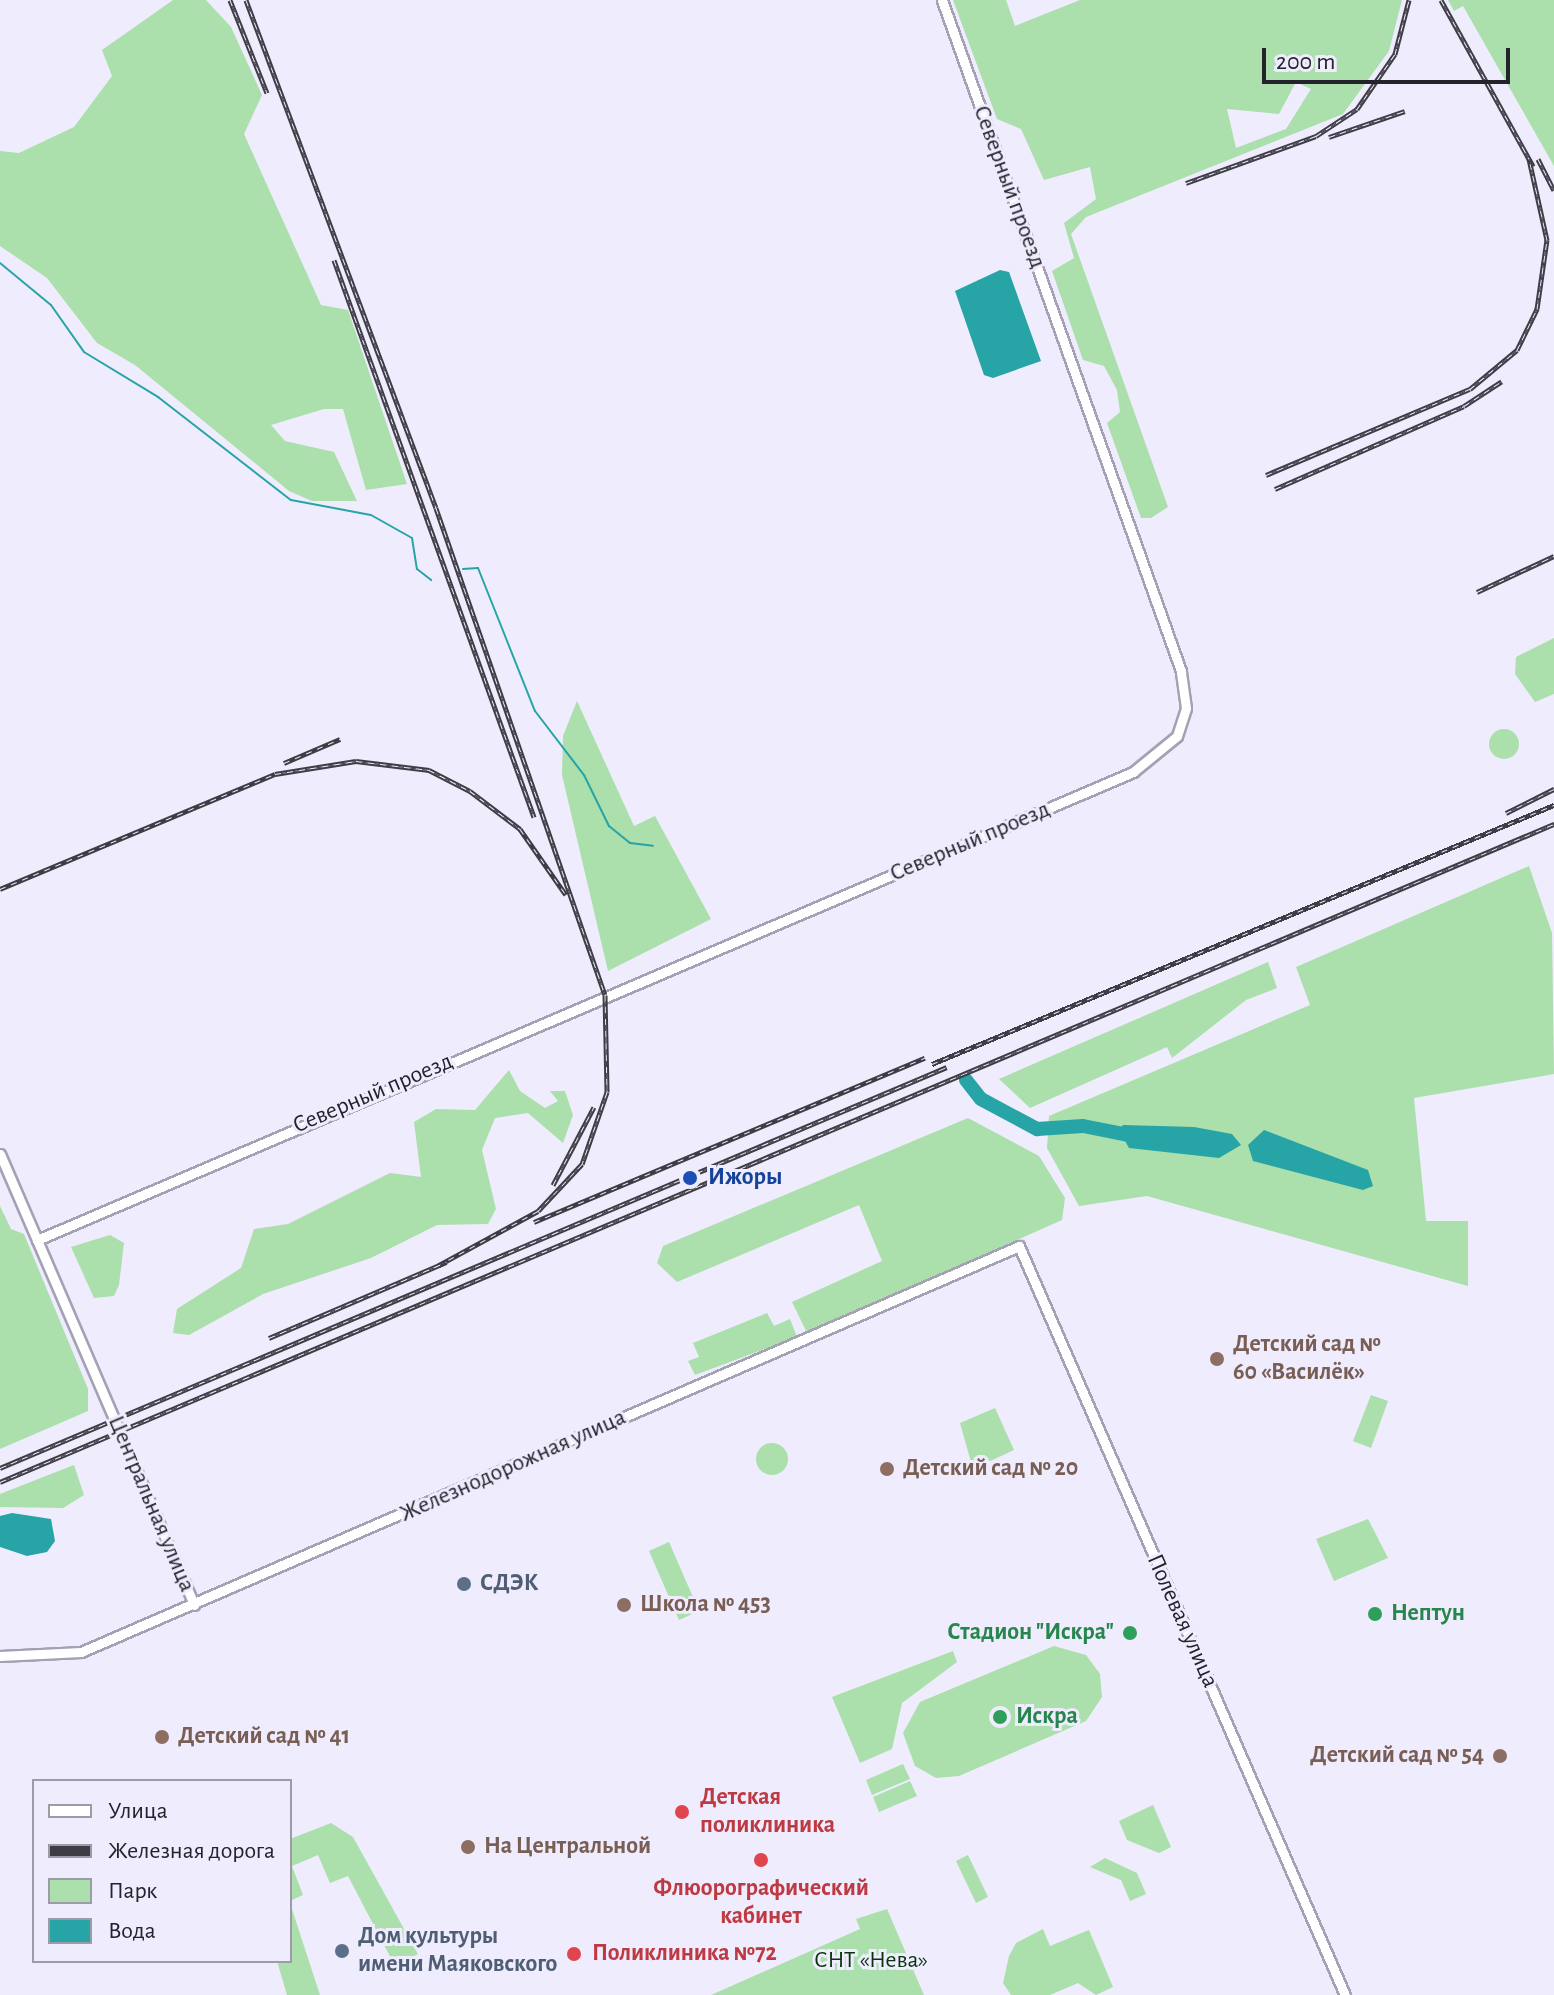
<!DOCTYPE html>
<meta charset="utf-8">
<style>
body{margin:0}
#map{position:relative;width:1554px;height:1995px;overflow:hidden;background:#efecfd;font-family:"Alegreya Sans",sans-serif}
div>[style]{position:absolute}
.green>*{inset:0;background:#abdfab}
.round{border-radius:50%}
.water>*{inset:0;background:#27a4a5}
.stream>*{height:2px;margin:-1px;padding:0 1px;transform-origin:1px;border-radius:1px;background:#27a4a5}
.river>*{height:14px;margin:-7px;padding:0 7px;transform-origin:7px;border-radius:7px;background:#27a4a5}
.roads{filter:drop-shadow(2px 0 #a5a1b5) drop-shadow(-2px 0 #a5a1b5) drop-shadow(0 2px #a5a1b5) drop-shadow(0 -2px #a5a1b5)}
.tertiary>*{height:9px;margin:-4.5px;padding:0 4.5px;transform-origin:4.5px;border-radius:4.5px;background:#fff}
.rail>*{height:5px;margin-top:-2.5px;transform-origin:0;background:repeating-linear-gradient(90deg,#efecfd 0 6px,#3e3c45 0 12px);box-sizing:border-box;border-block:2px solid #3e3c45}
.dots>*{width:22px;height:22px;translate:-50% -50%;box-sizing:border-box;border:4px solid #efecfd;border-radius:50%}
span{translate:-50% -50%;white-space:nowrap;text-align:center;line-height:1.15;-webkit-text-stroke:6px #efecfd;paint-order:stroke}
.street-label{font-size:24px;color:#24222a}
.transit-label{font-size:24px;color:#164399;font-weight:700}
.left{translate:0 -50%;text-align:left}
.education-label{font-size:24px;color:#785e54;font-weight:700}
.right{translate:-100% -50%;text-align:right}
.service-label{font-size:24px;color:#4e5e75;font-weight:700}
.leisure-label{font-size:24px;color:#27864d;font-weight:700}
.health-label{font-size:24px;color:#be3a42;font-weight:700}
.park-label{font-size:24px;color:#09340e}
.legend{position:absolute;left:32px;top:1779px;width:260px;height:184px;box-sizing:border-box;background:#efecfd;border:2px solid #9e9ba9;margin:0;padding:10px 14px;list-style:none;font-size:24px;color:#24222a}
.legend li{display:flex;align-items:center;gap:16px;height:40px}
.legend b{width:40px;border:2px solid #9e9ba9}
.scale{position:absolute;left:1262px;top:48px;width:248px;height:36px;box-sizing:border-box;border:4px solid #24222a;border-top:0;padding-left:10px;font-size:24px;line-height:28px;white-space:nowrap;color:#24222a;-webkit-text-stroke:6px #efecfd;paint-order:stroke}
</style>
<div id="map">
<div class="green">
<div style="clip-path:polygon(173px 0,206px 0,231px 27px,262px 95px,244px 134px,321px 305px,348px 310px,407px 484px,366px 490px,343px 409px,324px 409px,271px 425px,285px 441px,334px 452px,357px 501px,312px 501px,289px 491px,135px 365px,97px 343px,47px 278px,0 246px,0 151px,19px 153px,74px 127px,112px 76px,102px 50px)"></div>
<div style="clip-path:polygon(evenodd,953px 0,1006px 0,1015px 26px,1080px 0,1402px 0,1389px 51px,1343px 114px,1086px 217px,1071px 234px,1168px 507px,1151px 518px,1141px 518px,1107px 423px,1120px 412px,1117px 390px,1104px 366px,1083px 360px,1052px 271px,1074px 258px,1064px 223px,1096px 199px,1090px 167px,1044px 180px,1021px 129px,997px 119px,953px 0,1296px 82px,1311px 89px,1286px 129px,1236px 148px,1227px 109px,1279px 114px,1296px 82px)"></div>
<div style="clip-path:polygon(1448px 0,1554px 0,1554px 166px,1463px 6px,1454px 11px)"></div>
<div style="clip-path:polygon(1554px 638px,1554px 694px,1535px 702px,1515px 674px,1516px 657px)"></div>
<div style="clip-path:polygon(577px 701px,634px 826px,655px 816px,711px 919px,608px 971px,562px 775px,563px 736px)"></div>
<div class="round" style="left:1489px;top:729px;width:30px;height:30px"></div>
<div style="clip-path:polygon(1529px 866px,1552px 933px,1554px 1074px,1414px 1098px,1426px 1221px,1468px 1221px,1468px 1286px,1147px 1196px,1079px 1206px,1047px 1148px,1049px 1116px,1310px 1005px,1296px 967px)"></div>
<div style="clip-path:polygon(1268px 962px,1277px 988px,1246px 1000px,1172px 1058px,1167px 1047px,1030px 1108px,999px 1079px)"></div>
<div style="clip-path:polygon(509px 1070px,520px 1091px,545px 1108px,558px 1101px,550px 1091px,565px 1091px,573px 1115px,563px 1143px,528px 1113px,495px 1118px,482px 1150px,496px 1209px,488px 1224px,437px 1225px,371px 1258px,263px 1294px,189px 1335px,173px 1333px,177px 1309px,241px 1268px,254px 1229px,288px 1224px,390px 1173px,421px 1177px,414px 1122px,436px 1109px,475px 1110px)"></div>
<div style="clip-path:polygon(968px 1118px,1039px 1156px,1065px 1198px,1062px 1220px,807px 1333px,792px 1302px,882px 1261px,859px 1205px,677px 1282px,657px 1263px,663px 1246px)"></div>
<div style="clip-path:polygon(0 1206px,11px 1229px,24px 1234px,88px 1389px,88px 1411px,0 1449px)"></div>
<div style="clip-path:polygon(110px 1235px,124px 1243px,119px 1285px,114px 1296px,94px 1298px,71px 1247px)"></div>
<div style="clip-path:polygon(767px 1313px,774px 1326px,790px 1319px,797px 1337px,695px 1375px,688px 1361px,699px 1357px,693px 1343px)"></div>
<div style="clip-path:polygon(1371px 1395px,1388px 1401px,1371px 1448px,1353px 1441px)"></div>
<div style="clip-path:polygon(995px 1408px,1014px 1450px,973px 1469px,960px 1423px)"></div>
<div class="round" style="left:756px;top:1443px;width:32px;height:32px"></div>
<div style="clip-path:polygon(74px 1465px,84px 1495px,63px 1508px,0 1507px,0 1494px)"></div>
<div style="clip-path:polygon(1368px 1519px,1388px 1558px,1334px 1581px,1316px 1539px)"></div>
<div style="clip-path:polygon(669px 1542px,699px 1611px,679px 1620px,649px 1551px)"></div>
<div style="clip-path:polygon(1054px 1646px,1086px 1655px,1100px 1674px,1102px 1697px,1086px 1721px,959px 1776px,936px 1778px,915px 1766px,903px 1733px,920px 1702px)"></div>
<div style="clip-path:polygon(953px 1651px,957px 1662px,902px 1703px,892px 1749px,860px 1763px,832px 1697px)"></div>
<div style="clip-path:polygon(903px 1764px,910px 1779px,872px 1795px,866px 1780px)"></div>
<div style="clip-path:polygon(910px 1781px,917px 1796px,879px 1812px,873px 1797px)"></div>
<div style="clip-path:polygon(1153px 1805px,1171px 1847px,1159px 1853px,1127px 1840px,1119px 1821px)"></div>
<div style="clip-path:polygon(331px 1823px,353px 1837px,418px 1954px,395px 1966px,348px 1876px,330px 1883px,318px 1855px,292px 1866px,303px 1895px,290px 1901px,290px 1839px)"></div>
<div style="clip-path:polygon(968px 1855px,988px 1897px,976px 1903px,956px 1861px)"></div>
<div style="clip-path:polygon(1105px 1858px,1137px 1873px,1146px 1894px,1130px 1901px,1121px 1880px,1090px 1867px)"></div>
<div style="clip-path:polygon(290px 1903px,320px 1995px,287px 1995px,277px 1961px,290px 1961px)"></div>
<div style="clip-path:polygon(887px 1909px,924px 1995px,711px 1995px,860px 1929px,856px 1919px)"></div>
<div style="clip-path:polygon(1043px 1929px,1050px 1946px,1089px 1930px,1113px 1987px,1096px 1995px,1078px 1983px,1050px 1995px,1011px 1995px,1003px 1983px,1009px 1956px,1016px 1943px)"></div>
</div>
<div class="water">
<div style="clip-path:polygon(1000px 270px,1009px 272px,1041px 361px,993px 378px,984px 375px,955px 291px)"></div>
<div style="clip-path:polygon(1123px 1125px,1194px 1127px,1232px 1134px,1241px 1145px,1219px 1158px,1129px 1148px,1119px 1130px)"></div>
<div style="clip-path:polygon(1264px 1130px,1368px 1170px,1373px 1186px,1363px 1190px,1253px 1161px,1248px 1145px)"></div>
<div style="clip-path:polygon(12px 1513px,51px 1519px,55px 1541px,47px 1552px,27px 1556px,0 1547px,0 1516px)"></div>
</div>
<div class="stream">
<div style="left:0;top:263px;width:66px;rotate:39.5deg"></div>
<div style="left:51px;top:305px;width:57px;rotate:54.9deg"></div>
<div style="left:84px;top:352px;width:87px;rotate:31.3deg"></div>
<div style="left:158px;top:397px;width:168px;rotate:37.8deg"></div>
<div style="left:291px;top:500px;width:81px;rotate:10.6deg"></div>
<div style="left:371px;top:515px;width:47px;rotate:29.3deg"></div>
<div style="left:412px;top:538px;width:31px;rotate:81deg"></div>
<div style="left:417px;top:569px;width:18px;rotate:38deg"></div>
<div style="left:463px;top:569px;width:15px;rotate:-4deg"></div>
<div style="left:478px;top:568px;width:154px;rotate:68.3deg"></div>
<div style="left:535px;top:711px;width:81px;rotate:52.6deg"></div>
<div style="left:584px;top:775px;width:57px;rotate:63.9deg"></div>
<div style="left:609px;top:826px;width:27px;rotate:39deg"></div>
<div style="left:630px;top:843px;width:23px;rotate:7deg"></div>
</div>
<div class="river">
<div style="left:966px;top:1080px;width:24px;rotate:52deg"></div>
<div style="left:981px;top:1099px;width:64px;rotate:28.2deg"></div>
<div style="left:1037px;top:1129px;width:46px;rotate:-3.7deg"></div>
<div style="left:1083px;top:1126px;width:52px;rotate:11.1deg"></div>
</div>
<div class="roads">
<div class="tertiary">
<div style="left:0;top:1154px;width:491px;rotate:66.7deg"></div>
<div style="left:37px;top:1240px;width:1192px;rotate:-23.12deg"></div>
<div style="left:1133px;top:772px;width:57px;rotate:-39.3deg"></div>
<div style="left:1177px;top:736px;width:29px;rotate:-72deg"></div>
<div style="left:1186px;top:708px;width:37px;rotate:-98deg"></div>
<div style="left:1181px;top:671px;width:712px;rotate:-109.61deg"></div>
<div style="left:0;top:1656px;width:81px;rotate:-2.8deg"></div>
<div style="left:81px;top:1652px;width:1022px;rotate:-23.4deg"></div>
<div style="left:1019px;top:1246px;width:817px;rotate:66.48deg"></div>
</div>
</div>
<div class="rail">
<div style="left:230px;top:0;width:100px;rotate:68.3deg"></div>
<div style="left:246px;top:0;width:542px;rotate:69.49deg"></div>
<div style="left:436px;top:508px;width:515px;rotate:70.86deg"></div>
<div style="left:605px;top:995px;width:97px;rotate:88.8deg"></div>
<div style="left:607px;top:1092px;width:76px;rotate:109.1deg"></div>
<div style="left:582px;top:1164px;width:64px;rotate:133.1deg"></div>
<div style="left:538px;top:1211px;width:113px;rotate:151.4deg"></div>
<div style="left:1441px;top:0;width:190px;rotate:61deg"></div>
<div style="left:1329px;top:137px;width:80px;rotate:-18.9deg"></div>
<div style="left:1538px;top:159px;width:35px;rotate:63deg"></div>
<div style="left:1186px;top:183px;width:138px;rotate:-19.9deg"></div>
<div style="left:1316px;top:136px;width:49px;rotate:-33.4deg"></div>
<div style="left:1357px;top:109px;width:67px;rotate:-55.4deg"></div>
<div style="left:1395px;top:54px;width:56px;rotate:-75.5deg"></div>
<div style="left:334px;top:260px;width:592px;rotate:70.25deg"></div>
<div style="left:1266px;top:475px;width:221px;rotate:-22.9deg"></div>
<div style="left:1470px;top:389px;width:61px;rotate:-39.7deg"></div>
<div style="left:1517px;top:350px;width:46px;rotate:-64deg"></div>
<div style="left:1537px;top:309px;width:70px;rotate:-81.8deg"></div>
<div style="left:1547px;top:240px;width:83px;rotate:-102.5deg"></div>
<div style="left:1275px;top:489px;width:206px;rotate:-23.7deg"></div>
<div style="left:1464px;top:406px;width:45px;rotate:-33.3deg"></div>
<div style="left:1477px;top:592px;width:85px;rotate:-25.1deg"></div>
<div style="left:284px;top:763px;width:61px;rotate:-23.2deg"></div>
<div style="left:1506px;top:813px;width:54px;rotate:-26.6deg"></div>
<div style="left:0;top:889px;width:298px;rotate:-22.7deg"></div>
<div style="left:275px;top:774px;width:82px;rotate:-9.1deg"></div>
<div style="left:356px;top:761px;width:74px;rotate:7deg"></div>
<div style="left:429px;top:770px;width:46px;rotate:27.1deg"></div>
<div style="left:470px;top:791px;width:63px;rotate:37.2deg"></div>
<div style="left:520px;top:829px;width:80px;rotate:55.1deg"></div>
<div style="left:932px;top:1064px;width:674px;rotate:-22.61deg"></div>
<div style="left:553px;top:1185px;width:88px;rotate:-62.3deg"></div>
<div style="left:534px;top:1222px;width:424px;rotate:-22.8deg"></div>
<div style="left:269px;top:1338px;width:193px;rotate:-23.2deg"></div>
<div style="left:0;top:1468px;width:1028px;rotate:-22.95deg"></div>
<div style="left:0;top:1482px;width:1688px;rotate:-22.95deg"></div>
</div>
<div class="dots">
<div style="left:690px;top:1178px;background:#1a4fb4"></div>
<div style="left:1217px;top:1359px;background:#8d6e63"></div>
<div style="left:887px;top:1469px;background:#8d6e63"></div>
<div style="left:464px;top:1584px;background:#5c6f8a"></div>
<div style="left:624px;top:1605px;background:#8d6e63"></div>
<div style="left:1375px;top:1614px;background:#2e9e5b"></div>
<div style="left:1130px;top:1633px;background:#2e9e5b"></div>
<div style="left:1000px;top:1717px;background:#2e9e5b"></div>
<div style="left:162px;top:1737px;background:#8d6e63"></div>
<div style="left:1500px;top:1756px;background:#8d6e63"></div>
<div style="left:682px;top:1812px;background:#e0444e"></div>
<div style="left:468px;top:1847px;background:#8d6e63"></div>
<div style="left:761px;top:1860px;background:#e0444e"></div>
<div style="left:342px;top:1951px;background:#5c6f8a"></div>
<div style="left:574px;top:1954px;background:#e0444e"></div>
</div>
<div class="street-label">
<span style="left:1009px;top:187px;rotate:70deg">Северный проезд</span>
<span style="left:970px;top:842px;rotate:-23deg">Северный проезд</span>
<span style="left:373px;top:1094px;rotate:-23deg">Северный проезд</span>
<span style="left:513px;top:1466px;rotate:-24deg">Железнодорожная улица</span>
<span style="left:151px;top:1504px;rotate:67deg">Центральная улица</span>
<span style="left:1182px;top:1621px;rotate:66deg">Полевая улица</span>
</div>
<div class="transit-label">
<span class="left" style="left:708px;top:1178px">Ижоры</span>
</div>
<div class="education-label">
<span class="left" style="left:1233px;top:1359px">Детский сад №<br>60 «Василёк»</span>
<span class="left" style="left:903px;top:1469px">Детский сад № 20</span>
<span class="left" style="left:640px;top:1605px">Школа № 453</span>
<span class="left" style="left:178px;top:1737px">Детский сад № 41</span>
<span class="right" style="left:1484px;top:1756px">Детский сад № 54</span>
<span class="left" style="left:484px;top:1847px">На Центральной</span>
</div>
<div class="service-label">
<span class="left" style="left:480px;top:1584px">СДЭК</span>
<span class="left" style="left:358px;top:1951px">Дом культуры<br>имени Маяковского</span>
</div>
<div class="leisure-label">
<span class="left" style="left:1391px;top:1614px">Нептун</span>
<span class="right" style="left:1114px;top:1633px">Стадион "Искра"</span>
<span class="left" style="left:1016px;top:1717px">Искра</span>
</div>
<div class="health-label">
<span class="left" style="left:700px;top:1812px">Детская<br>поликлиника</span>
<span style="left:761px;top:1903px">Флюорографический<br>кабинет</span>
<span class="left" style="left:592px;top:1954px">Поликлиника №72</span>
</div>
<div class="park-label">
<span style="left:871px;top:1961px">СНТ «Нева»</span>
</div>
<ul class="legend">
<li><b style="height:10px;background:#fff"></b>Улица</li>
<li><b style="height:10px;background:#3e3c45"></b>Железная дорога</li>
<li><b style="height:22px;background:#abdfab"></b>Парк</li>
<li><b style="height:22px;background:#27a4a5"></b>Вода</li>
</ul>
<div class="scale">200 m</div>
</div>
